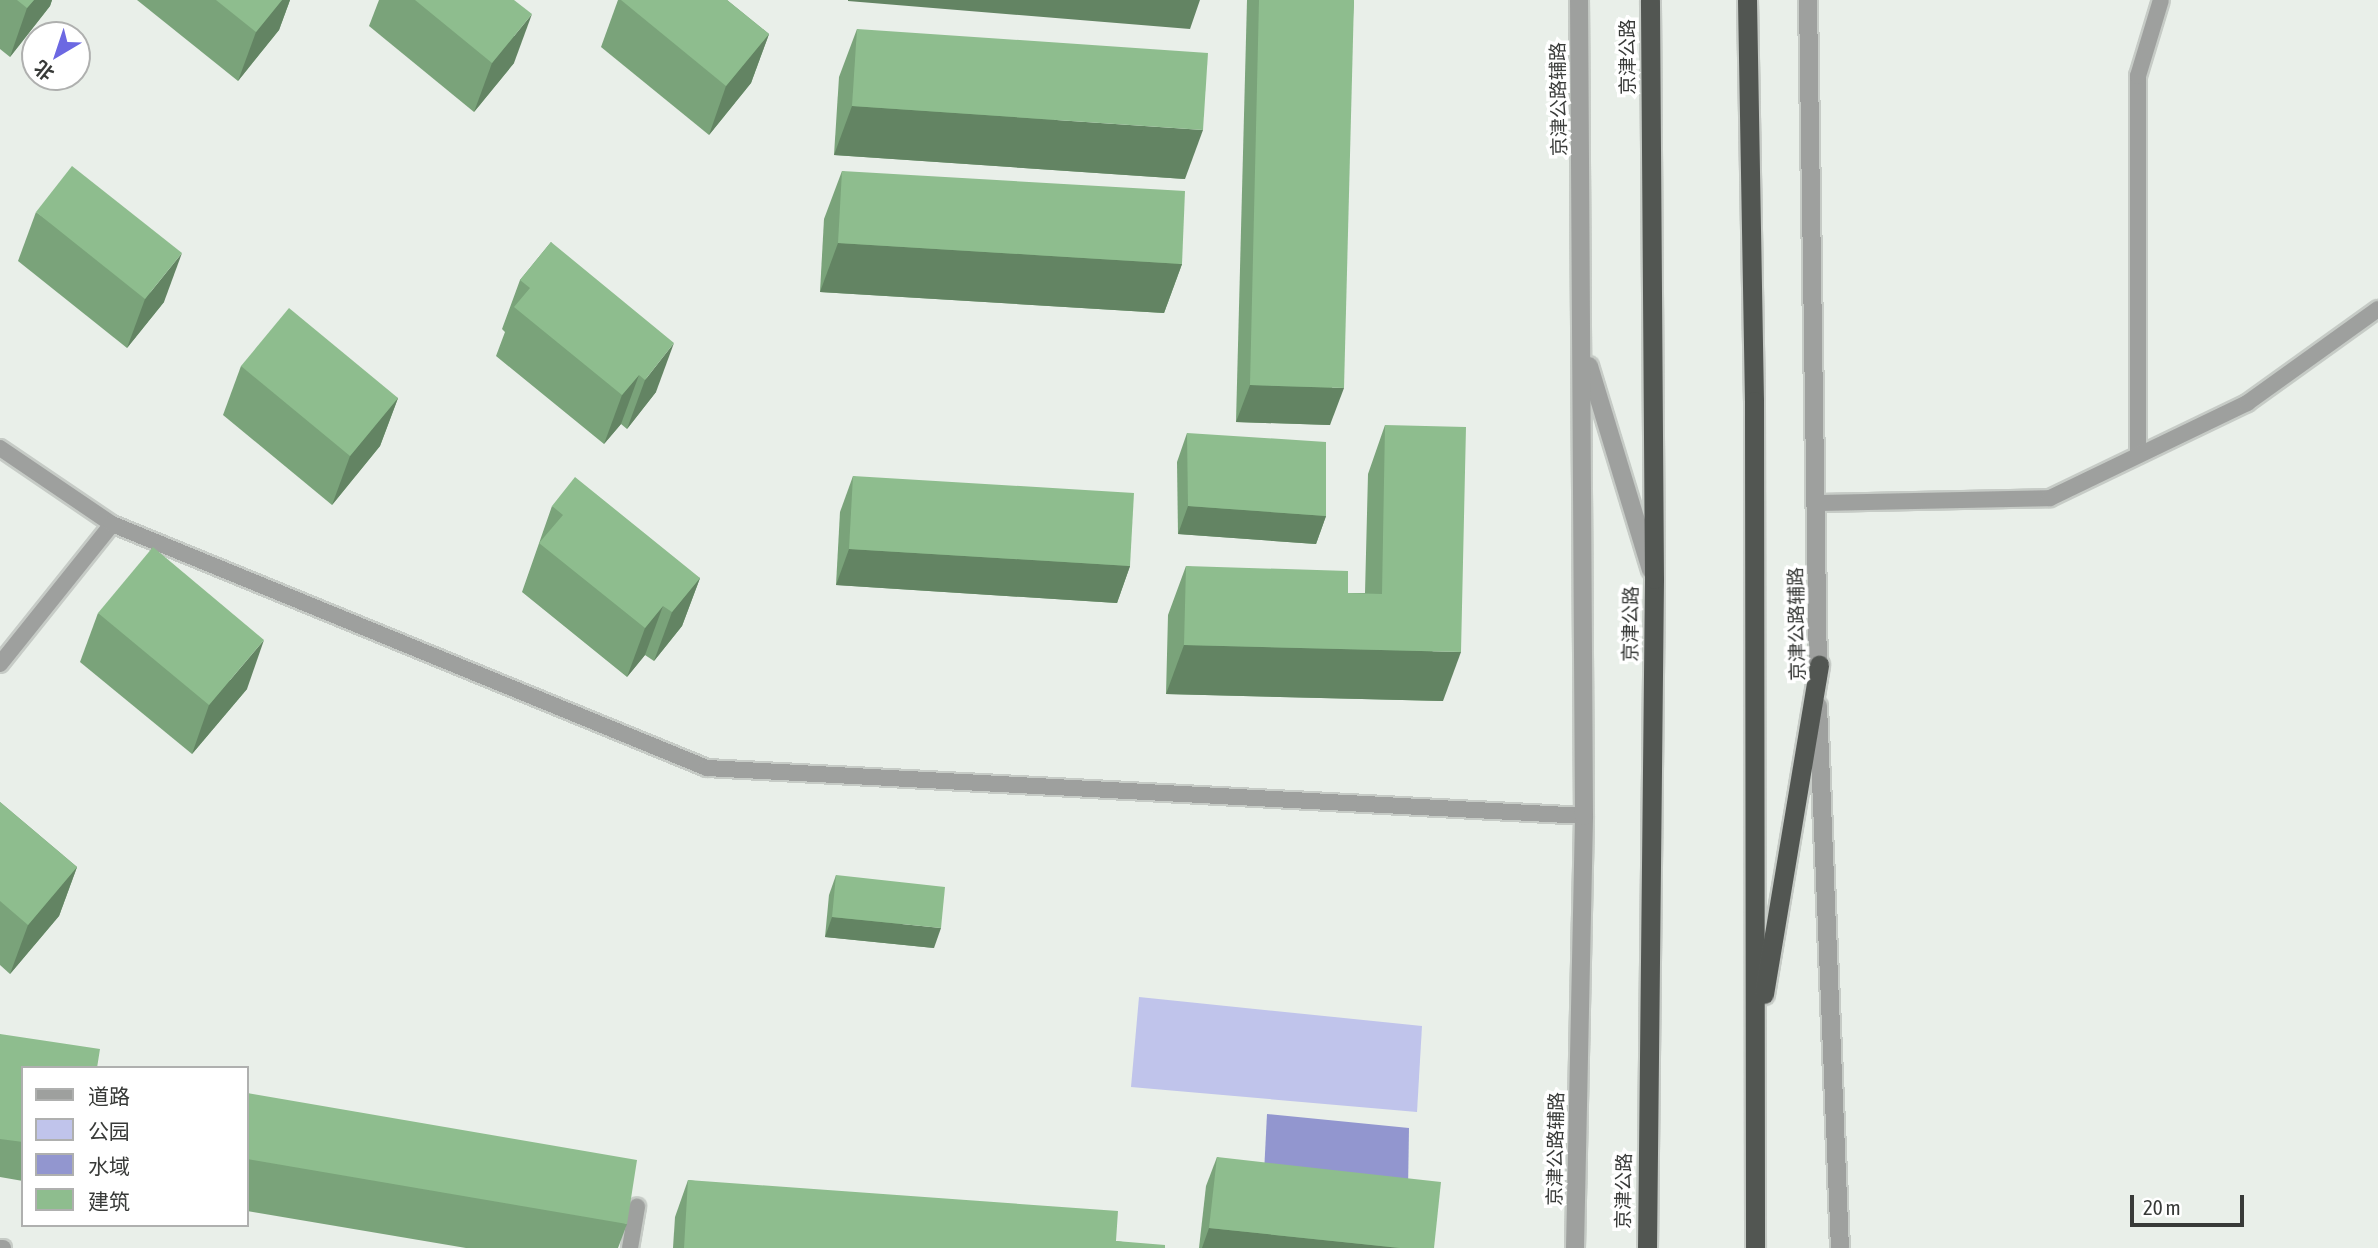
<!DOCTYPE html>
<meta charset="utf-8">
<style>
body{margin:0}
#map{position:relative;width:2378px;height:1248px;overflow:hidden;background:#e9efe9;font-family:"Asap Condensed","Noto Sans SC",sans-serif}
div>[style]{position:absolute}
.green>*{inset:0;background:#c0c4eb}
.water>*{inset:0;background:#9296cf}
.roads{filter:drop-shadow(2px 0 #c6cbc6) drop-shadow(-2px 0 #c6cbc6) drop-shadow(0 2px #c6cbc6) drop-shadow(0 -2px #c6cbc6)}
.service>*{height:16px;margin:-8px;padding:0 8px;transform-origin:8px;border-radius:8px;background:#9ea09e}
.tertiary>*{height:18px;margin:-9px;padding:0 9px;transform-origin:9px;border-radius:9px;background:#9ea09e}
.trunk>*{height:19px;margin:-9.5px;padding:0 9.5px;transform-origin:9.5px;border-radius:9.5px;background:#525652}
.wall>*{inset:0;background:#7aa37a}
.shaded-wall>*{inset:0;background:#638463}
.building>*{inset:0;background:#8ebd8e}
span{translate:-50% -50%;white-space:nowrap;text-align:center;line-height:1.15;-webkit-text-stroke:7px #fff;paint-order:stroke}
.street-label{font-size:19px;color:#383a38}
.legend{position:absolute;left:21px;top:1066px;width:228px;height:161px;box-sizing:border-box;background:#fff;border:2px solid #afb0af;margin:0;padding:9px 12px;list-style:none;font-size:21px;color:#383a38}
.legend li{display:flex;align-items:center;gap:14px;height:35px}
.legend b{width:35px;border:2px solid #afb0af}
.north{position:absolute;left:21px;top:21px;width:70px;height:70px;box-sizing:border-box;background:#fff;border:2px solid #afb0af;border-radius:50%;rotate:219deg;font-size:19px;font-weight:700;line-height:28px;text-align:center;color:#383a38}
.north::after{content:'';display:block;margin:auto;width:24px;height:32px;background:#6c68e2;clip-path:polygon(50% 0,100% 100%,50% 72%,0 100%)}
.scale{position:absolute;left:2130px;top:1195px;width:114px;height:32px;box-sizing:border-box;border:4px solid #383a38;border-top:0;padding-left:9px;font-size:21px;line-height:24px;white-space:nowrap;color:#383a38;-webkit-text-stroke:5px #fff;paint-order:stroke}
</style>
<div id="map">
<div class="green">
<div style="clip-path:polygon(1139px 997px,1422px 1026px,1417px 1112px,1131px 1087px)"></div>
</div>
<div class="water">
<div style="clip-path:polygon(1267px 1114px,1409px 1128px,1408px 1190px,1264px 1173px)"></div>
</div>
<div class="roads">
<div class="service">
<div style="left:0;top:448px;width:135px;rotate:34.2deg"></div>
<div style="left:2138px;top:455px;width:379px;rotate:-90deg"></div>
<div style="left:2138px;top:76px;width:79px;rotate:-73.2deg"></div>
<div style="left:1816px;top:503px;width:234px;rotate:-1.2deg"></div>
<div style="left:2050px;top:498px;width:219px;rotate:-25.7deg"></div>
<div style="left:2247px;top:403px;width:161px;rotate:-35.7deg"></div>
<div style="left:0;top:664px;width:179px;rotate:-51.3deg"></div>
<div style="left:112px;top:524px;width:643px;rotate:22.3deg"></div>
<div style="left:707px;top:768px;width:878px;rotate:3.13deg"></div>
<div style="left:0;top:1248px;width:3px"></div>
<div style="left:630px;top:1248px;width:42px;rotate:-80.3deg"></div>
</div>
<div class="tertiary">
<div style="left:1808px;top:0;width:678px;rotate:89.15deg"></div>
<div style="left:1589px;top:366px;width:213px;rotate:73.1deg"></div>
<div style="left:1818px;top:706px;width:542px;rotate:87.68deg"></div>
<div style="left:1575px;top:1248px;width:432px;rotate:-88.8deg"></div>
<div style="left:1584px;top:816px;width:816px;rotate:-90.35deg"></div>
</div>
<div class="trunk">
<div style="left:1747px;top:0;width:401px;rotate:89deg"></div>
<div style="left:1754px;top:401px;width:847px;rotate:89.93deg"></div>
<div style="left:1764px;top:994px;width:334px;rotate:-80.5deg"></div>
<div style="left:1647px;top:1248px;width:669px;rotate:-89.4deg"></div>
<div style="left:1654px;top:579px;width:579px;rotate:-90.4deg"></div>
</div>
</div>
<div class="wall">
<div style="clip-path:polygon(0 0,52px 0,50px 6px,10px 57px,0 49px)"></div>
<div style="clip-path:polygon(137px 0,290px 0,279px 30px,238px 81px)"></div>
<div style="clip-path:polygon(379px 0,514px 0,514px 63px,474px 112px,369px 26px)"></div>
<div style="clip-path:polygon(618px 0,727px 0,769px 34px,751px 83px,709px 135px,601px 47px)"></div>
<div style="clip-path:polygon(1247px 0,1354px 0,1330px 425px,1236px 422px)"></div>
<div style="clip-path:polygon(857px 29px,1185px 179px,834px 155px,839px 77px)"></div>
<div style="clip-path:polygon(842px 171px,1182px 264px,1164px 313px,820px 292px,824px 219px)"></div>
<div style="clip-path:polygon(36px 212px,164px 302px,127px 348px,18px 261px)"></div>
<div style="clip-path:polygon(551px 242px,656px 392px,627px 429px,621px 424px,604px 444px,496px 356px,505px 332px,502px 329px,520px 280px)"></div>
<div style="clip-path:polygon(241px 366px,398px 398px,380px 446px,332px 505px,223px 415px)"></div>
<div style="clip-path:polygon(1385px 425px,1443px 701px,1166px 694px,1168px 615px,1186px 566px,1348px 593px,1365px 593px,1368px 474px)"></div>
<div style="clip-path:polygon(1187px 433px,1326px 516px,1316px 544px,1178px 534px,1177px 462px)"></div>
<div style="clip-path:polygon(853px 476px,1130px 566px,1117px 603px,836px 585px,840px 512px)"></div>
<div style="clip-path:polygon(552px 506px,700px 578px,682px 626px,654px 661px,645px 655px,627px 677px,522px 592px)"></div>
<div style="clip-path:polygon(98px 613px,247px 689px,192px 754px,80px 662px)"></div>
<div style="clip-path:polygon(0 802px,77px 867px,59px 916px,10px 974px,0 965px)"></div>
<div style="clip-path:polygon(836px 875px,934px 948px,825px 937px,829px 895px)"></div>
<div style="clip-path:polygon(0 1034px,23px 1068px,23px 1181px,0 1177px)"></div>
<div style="clip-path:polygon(247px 1093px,627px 1224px,618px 1248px,466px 1248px,247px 1211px)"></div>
<div style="clip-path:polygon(1217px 1157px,1434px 1248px,1199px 1248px,1206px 1186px)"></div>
<div style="clip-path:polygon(688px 1180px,1116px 1241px,1165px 1248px,673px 1248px,675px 1217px)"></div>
</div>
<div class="shaded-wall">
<div style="clip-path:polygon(34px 0,52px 0,50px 6px,10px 57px,27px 8px)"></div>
<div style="clip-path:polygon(282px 0,290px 0,279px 30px,238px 81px,256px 32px)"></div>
<div style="clip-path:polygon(848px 0,1200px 0,1190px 29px,848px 1px)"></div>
<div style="clip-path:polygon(532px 14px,514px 63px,474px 112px,492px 63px)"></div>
<div style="clip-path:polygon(769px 34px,751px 83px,709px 135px,726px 86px)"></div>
<div style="clip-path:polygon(852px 106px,1203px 130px,1185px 179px,834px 155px)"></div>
<div style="clip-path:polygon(838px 243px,1182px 264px,1164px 313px,820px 292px)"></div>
<div style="clip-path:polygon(182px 253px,164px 302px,127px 348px,145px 299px)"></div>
<div style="clip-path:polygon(674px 343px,656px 392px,627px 429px,645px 380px)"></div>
<div style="clip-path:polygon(639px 375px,621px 424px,604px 444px,622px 395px)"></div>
<div style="clip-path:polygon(1250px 385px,1344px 388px,1330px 425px,1236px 422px)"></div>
<div style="clip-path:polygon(398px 398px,380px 446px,332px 505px,350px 456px)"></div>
<div style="clip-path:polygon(1188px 506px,1326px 516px,1316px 544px,1178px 534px)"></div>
<div style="clip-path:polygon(849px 549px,1130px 566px,1117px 603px,836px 585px)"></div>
<div style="clip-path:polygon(700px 578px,682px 626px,654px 661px,672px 612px)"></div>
<div style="clip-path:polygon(663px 606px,645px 655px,627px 677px,645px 628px)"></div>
<div style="clip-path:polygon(264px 640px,247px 689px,192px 754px,209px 705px)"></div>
<div style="clip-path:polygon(1184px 645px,1461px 652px,1443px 701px,1166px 694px)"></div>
<div style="clip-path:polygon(77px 867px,59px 916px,10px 974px,28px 925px)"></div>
<div style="clip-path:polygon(832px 917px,941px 928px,934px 948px,825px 937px)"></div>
<div style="clip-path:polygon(1209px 1228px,1400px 1248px,1202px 1248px)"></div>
</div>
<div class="building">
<div style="clip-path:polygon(17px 0,34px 0,27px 8px)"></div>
<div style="clip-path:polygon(216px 0,282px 0,256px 32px)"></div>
<div style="clip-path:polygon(415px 0,514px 0,532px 14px,492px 63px)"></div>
<div style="clip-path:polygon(621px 0,727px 0,769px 34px,726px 86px)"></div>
<div style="clip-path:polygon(1259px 0,1354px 0,1344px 388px,1250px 385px)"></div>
<div style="clip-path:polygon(857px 29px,1208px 53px,1203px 130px,852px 106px)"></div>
<div style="clip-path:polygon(72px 166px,182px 253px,145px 299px,36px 212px)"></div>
<div style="clip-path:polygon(842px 171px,1185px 191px,1182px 264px,838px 243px)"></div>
<div style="clip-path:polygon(551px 242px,674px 343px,645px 380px,639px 375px,622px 395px,514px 307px,530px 288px,520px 280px)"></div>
<div style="clip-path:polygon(289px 308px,398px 398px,350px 456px,241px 366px)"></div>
<div style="clip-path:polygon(1385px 425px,1466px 427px,1461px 652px,1184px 645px,1186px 566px,1348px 571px,1348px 593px,1382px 594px)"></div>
<div style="clip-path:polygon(1187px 433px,1326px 442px,1326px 516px,1188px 506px)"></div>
<div style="clip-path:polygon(853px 476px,1134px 493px,1130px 566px,849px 549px)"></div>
<div style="clip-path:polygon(575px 477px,700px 578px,672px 612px,663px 606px,645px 628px,539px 543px,563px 515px,552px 506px)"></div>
<div style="clip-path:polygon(153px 547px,264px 640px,209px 705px,98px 613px)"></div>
<div style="clip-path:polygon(0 802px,77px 867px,28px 925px,0 901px)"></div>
<div style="clip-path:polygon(836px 875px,945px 887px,941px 928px,832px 917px)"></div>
<div style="clip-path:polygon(0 1034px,100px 1049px,97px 1068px,23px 1068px,23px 1142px,0 1139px)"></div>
<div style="clip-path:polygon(247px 1093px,637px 1160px,627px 1224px,247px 1159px)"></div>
<div style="clip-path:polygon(1217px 1157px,1441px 1182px,1434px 1248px,1400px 1248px,1209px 1228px)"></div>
<div style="clip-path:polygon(688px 1180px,1118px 1211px,1116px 1241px,1165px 1245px,1165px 1248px,684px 1248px)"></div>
</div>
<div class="street-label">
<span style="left:1628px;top:57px;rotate:-90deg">京津公路</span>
<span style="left:1559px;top:99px;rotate:-91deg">京津公路辅路</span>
<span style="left:1631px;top:624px;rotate:-89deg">京津公路</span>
<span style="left:1797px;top:624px;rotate:-91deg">京津公路辅路</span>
<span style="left:1556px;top:1149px;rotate:-89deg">京津公路辅路</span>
<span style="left:1624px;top:1191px;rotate:-89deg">京津公路</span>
</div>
<ul class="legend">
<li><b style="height:9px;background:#9ea09e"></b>道路</li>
<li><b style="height:19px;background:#c0c4eb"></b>公园</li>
<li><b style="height:19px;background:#9296cf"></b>水域</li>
<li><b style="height:19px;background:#8ebd8e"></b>建筑</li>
</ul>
<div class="north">北</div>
<div class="scale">20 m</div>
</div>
